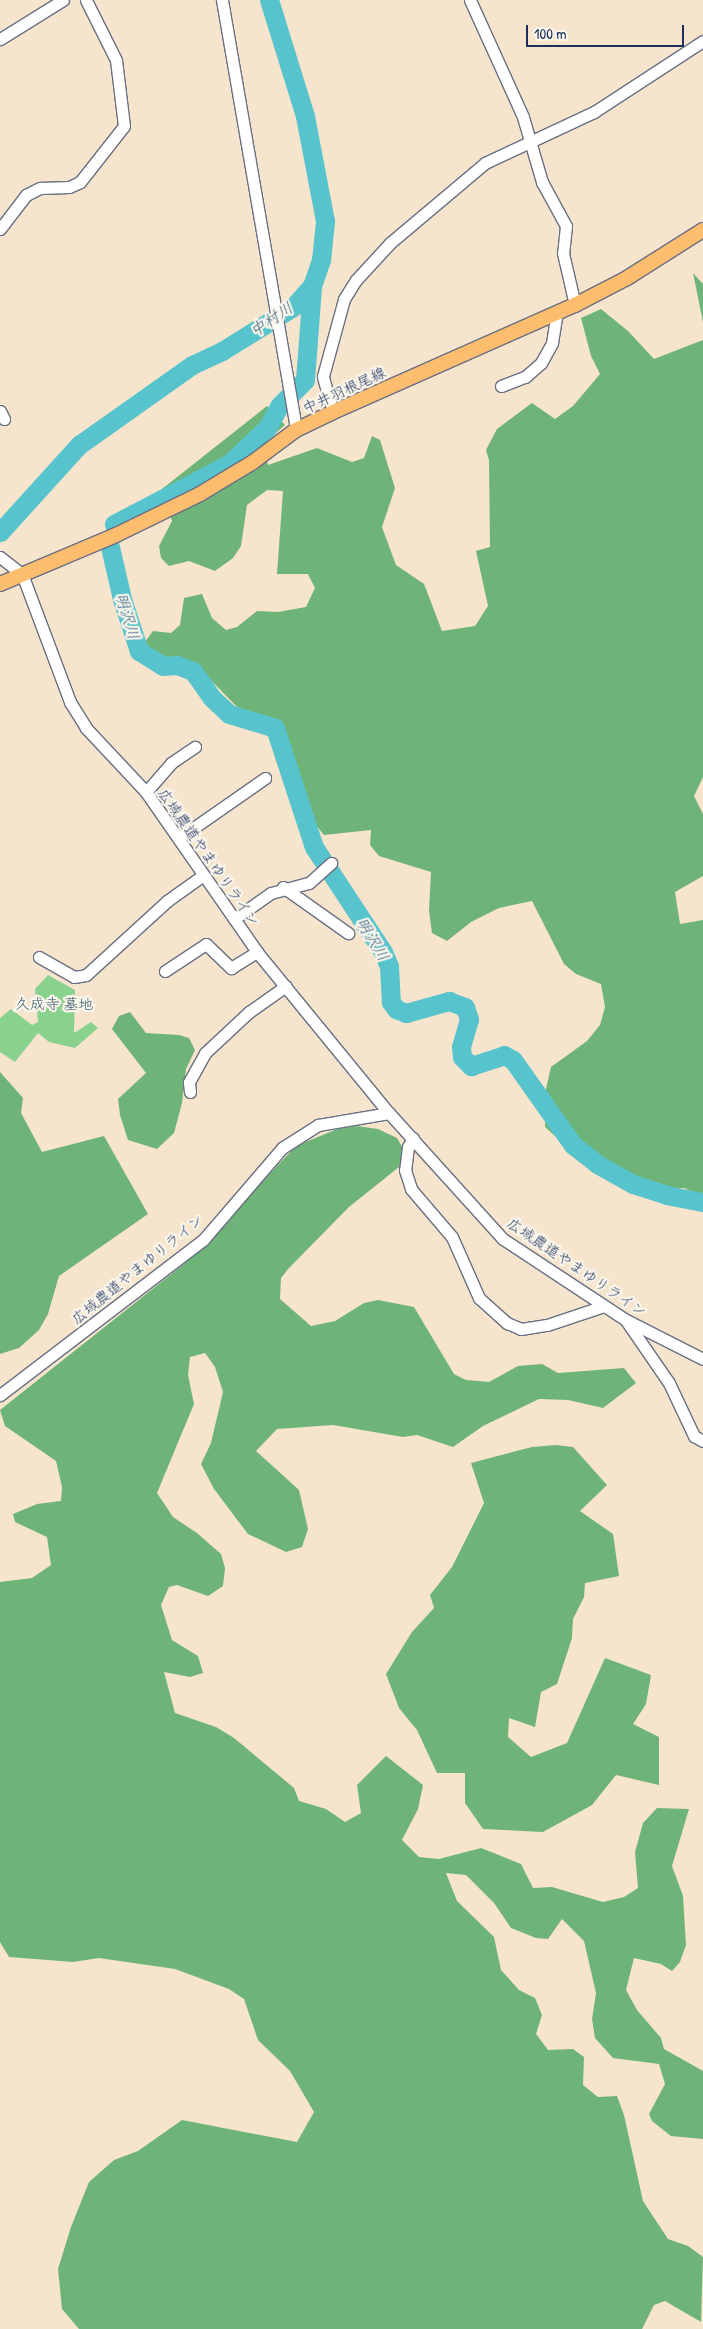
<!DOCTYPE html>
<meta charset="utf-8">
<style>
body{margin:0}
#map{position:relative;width:703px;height:2329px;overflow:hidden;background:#f6e5cc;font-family:"Patrick Hand","Klee One",sans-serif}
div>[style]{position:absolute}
.green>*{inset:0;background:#88d28e}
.forest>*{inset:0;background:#6eb479}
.river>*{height:19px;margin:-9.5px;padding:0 9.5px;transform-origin:9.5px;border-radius:9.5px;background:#57c4cd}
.roads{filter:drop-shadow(1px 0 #686f84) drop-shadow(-1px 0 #686f84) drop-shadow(0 1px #686f84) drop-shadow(0 -1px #686f84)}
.minor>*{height:11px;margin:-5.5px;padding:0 5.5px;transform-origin:5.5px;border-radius:5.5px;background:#fff}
.major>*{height:14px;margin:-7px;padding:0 7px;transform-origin:7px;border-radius:7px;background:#fcbd6f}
span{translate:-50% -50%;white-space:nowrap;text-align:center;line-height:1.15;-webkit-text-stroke:4.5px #fbf7ec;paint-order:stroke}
.street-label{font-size:15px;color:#1b2f5e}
.park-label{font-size:15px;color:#36586a}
.water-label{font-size:16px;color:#2d5c7f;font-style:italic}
.scale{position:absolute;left:526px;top:25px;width:158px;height:22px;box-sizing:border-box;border:2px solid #1b2f5e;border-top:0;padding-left:6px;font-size:15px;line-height:18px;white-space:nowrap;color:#1b2f5e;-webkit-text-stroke:4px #fbf7ec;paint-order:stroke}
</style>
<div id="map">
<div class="green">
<div style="clip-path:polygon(48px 975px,75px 990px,74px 1033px,91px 1022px,98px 1028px,75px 1048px,49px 1042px,38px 1033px,15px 1062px,0 1052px,0 1018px,11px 1009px,32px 1025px,38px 1022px,35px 989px)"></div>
</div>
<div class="forest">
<div style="clip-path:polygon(693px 273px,703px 284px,703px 322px)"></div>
<div style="clip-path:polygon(601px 309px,628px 331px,654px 359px,703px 340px,703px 777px,694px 796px,703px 814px,703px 876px,675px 892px,680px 924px,703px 920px,703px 1196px,684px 1188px,633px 1190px,589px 1167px,545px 1127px,546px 1089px,551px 1067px,587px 1041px,600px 1025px,605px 1007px,601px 984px,576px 974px,564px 964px,532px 901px,499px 908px,471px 922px,447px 941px,432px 933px,429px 911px,431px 872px,379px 856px,370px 845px,371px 830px,324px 835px,315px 824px,280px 721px,237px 707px,197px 666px,157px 655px,145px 642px,153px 631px,171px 633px,180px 625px,184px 598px,202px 594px,212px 618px,226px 630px,237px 627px,257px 611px,278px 612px,306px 607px,315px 588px,308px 574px,277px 574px,283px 491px,267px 490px,247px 505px,241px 546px,233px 558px,215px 571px,189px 561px,169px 566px,161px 558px,159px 546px,172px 521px,162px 489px,267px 406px,285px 425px,262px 445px,268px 465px,317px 448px,352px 462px,364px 458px,372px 436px,380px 440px,395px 488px,382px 527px,396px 565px,424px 584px,442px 631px,475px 626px,488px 606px,476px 551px,490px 547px,489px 460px,486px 450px,497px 429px,532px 403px,555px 419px,573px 406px,600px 374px,591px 356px,581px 318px)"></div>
<div style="clip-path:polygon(130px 1012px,146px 1033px,179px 1035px,189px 1038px,195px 1050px,186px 1069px,182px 1103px,174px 1133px,157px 1149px,128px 1140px,120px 1115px,118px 1099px,146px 1073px,112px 1029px,119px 1016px)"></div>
<div style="clip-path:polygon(0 1072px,23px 1098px,21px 1113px,42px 1152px,104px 1136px,148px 1214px,59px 1276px,48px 1314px,39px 1330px,19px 1348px,0 1354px)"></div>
<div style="clip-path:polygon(357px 1126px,378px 1129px,397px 1138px,404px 1150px,399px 1167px,349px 1207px,289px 1268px,281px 1278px,280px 1299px,311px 1326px,335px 1321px,364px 1303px,378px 1300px,414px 1307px,454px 1374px,466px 1380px,489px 1382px,518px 1366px,542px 1364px,558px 1373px,624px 1368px,636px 1383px,603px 1408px,568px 1400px,539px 1399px,483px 1426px,453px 1447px,417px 1435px,403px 1437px,333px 1425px,277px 1429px,256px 1451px,299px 1490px,308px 1529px,302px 1547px,286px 1552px,248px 1534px,214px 1489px,201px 1464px,211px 1443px,223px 1392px,215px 1367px,205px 1353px,190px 1357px,188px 1375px,194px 1404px,157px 1493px,173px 1517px,197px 1533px,221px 1554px,225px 1568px,223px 1586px,208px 1596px,177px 1585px,169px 1587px,161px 1605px,172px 1640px,198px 1656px,203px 1673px,190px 1677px,164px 1672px,175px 1713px,216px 1727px,234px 1738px,294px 1788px,299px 1801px,326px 1809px,345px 1822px,361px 1813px,357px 1785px,386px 1756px,423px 1785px,418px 1809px,402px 1840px,419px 1857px,439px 1859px,481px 1848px,521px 1864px,533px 1888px,552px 1887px,603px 1902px,624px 1897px,638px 1888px,635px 1852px,643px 1823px,657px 1808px,689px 1809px,672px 1866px,683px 1896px,686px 1945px,680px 1962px,672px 1971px,661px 1964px,634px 1958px,626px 1990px,637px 2010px,661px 2038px,664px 2049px,703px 2071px,703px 2139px,671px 2136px,652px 2121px,649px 2114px,665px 2084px,659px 2064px,613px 2058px,595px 2038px,592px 2019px,596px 1993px,584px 1941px,562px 1919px,548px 1939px,536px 1938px,511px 1928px,494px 1903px,466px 1875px,446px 1873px,457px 1901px,494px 1937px,501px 1970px,519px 1990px,535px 1998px,542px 2015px,536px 2034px,548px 2050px,573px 2049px,584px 2057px,583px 2085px,598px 2097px,617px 2096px,624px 2115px,643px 2201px,668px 2239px,688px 2246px,703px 2257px,701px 2322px,665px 2301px,654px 2305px,642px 2329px,79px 2329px,62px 2309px,58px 2269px,71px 2227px,89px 2182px,114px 2160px,138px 2151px,182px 2120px,297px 2142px,314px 2112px,290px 2071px,258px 2040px,244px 1999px,229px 1989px,175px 1969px,99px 1958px,73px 1962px,9px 1957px,0 1942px,0 1582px,32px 1578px,51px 1565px,47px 1537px,15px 1522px,13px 1514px,37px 1504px,61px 1501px,62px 1487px,56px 1461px,5px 1426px,0 1410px,184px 1264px,296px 1146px,337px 1129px)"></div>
<div style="clip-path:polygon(556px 1445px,573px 1447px,607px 1485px,580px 1511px,613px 1534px,619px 1576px,585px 1583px,584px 1597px,573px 1619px,572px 1638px,557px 1684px,541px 1692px,535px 1727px,509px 1718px,508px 1737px,531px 1757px,567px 1743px,605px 1658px,651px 1675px,646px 1704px,633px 1724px,659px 1737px,659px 1785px,616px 1775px,592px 1805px,543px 1832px,483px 1829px,465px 1803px,465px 1773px,437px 1773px,417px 1730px,399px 1708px,386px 1674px,412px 1632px,434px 1608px,430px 1595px,452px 1567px,484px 1503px,471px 1463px,532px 1447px)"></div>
</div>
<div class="river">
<div style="left:114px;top:524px;width:130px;rotate:-27.6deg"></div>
<div style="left:229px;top:464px;width:52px;rotate:-43.5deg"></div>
<div style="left:267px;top:428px;width:26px;rotate:-61deg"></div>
<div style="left:280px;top:405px;width:35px;rotate:-45deg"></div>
<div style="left:305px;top:380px;width:94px;rotate:-85.7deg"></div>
<div style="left:0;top:532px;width:118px;rotate:-47.8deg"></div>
<div style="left:79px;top:445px;width:138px;rotate:-35.3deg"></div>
<div style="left:192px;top:365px;width:33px;rotate:-25deg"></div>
<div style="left:222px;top:351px;width:84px;rotate:-31.8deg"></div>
<div style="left:293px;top:307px;width:28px;rotate:-48deg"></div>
<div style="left:312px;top:286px;width:28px;rotate:-71deg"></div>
<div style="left:321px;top:260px;width:39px;rotate:-84deg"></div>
<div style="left:325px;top:221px;width:107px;rotate:-100.8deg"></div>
<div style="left:305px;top:116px;width:121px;rotate:-107.2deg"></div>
<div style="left:110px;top:547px;width:53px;rotate:77deg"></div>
<div style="left:122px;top:599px;width:55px;rotate:71.9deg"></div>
<div style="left:139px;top:651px;width:28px;rotate:32deg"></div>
<div style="left:163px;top:666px;width:14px;rotate:-4deg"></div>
<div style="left:177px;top:665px;width:17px;rotate:21deg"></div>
<div style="left:193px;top:671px;width:33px;rotate:55deg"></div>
<div style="left:212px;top:698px;width:23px;rotate:43deg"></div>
<div style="left:229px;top:714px;width:48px;rotate:16.9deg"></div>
<div style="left:275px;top:728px;width:125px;rotate:71.9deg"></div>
<div style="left:314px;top:847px;width:126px;rotate:56.7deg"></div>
<div style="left:383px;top:952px;width:15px;rotate:67deg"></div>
<div style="left:389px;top:966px;width:36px;rotate:87deg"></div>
<div style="left:391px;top:1002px;width:9px;rotate:54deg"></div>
<div style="left:396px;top:1009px;width:11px;rotate:22deg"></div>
<div style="left:406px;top:1013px;width:45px;rotate:-15.6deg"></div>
<div style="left:449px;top:1001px;width:17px;rotate:21deg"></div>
<div style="left:465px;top:1007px;width:13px;rotate:72deg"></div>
<div style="left:469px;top:1019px;width:29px;rotate:106deg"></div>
<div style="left:461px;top:1047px;width:10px;rotate:84deg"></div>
<div style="left:462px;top:1057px;width:13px;rotate:45deg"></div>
<div style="left:471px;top:1066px;width:35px;rotate:-18deg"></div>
<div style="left:504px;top:1055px;width:10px;rotate:29deg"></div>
<div style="left:513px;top:1060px;width:104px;rotate:54.8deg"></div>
<div style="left:573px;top:1145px;width:31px;rotate:38deg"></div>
<div style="left:597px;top:1164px;width:41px;rotate:29.1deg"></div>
<div style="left:633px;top:1184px;width:35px;rotate:18deg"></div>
<div style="left:666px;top:1195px;width:38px;rotate:11deg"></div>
</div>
<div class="roads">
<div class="minor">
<div style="left:222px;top:0;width:436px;rotate:80.2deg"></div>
<div style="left:470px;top:0;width:128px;rotate:65.6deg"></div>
<div style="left:523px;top:117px;width:68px;rotate:73.7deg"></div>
<div style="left:542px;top:182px;width:50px;rotate:61.4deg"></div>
<div style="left:566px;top:226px;width:27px;rotate:96deg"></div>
<div style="left:563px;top:253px;width:53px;rotate:77deg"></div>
<div style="left:0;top:39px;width:74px;rotate:-31.8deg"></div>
<div style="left:0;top:229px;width:43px;rotate:-52.6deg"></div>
<div style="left:26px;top:195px;width:16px;rotate:-27deg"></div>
<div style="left:40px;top:188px;width:29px;rotate:-2deg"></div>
<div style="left:69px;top:187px;width:12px;rotate:-24deg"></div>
<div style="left:80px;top:182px;width:71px;rotate:-51.8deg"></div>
<div style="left:124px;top:126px;width:66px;rotate:-96.9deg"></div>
<div style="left:116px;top:60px;width:67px;rotate:-116.6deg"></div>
<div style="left:501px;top:386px;width:26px;rotate:-21deg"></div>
<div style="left:525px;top:377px;width:21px;rotate:-41deg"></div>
<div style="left:541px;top:363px;width:23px;rotate:-61deg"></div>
<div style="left:552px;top:343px;width:30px;rotate:-81deg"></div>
<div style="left:0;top:411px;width:9px;rotate:63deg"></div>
<div style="left:333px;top:412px;width:37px;rotate:-106deg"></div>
<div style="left:323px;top:376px;width:80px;rotate:-74.7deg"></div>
<div style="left:344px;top:299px;width:22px;rotate:-58deg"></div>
<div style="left:356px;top:280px;width:50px;rotate:-47.4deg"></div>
<div style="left:390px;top:243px;width:124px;rotate:-40.1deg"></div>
<div style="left:485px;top:163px;width:120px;rotate:-25.1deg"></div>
<div style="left:594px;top:112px;width:130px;rotate:-33.1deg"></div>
<div style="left:0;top:557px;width:28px;rotate:38deg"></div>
<div style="left:22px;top:574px;width:137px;rotate:69.4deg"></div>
<div style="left:70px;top:702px;width:31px;rotate:58deg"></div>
<div style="left:86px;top:728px;width:88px;rotate:46.8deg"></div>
<div style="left:146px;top:792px;width:195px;rotate:55.2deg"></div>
<div style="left:257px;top:952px;width:208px;rotate:50.7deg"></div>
<div style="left:389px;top:1113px;width:170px;rotate:47.9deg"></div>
<div style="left:503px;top:1239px;width:147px;rotate:33.4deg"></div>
<div style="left:626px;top:1320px;width:86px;rotate:26.9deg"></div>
<div style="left:146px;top:792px;width:38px;rotate:-49deg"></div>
<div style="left:171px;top:763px;width:29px;rotate:-34deg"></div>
<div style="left:179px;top:838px;width:105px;rotate:-34.9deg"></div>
<div style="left:283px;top:887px;width:80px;rotate:35.3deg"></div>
<div style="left:234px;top:919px;width:45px;rotate:-35.1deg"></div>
<div style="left:271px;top:893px;width:39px;rotate:-15deg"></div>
<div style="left:309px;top:883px;width:30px;rotate:-42deg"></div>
<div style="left:39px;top:957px;width:40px;rotate:29.7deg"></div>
<div style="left:74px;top:977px;width:12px;rotate:-9deg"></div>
<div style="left:86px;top:975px;width:110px;rotate:-42.4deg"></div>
<div style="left:167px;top:901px;width:43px;rotate:-35.5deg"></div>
<div style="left:165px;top:971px;width:49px;rotate:-33.4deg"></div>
<div style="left:206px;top:944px;width:35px;rotate:44deg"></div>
<div style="left:231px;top:968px;width:31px;rotate:-32deg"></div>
<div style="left:190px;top:1092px;width:10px;rotate:-96deg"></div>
<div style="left:189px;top:1082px;width:33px;rotate:-61deg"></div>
<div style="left:205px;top:1053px;width:60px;rotate:-43deg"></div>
<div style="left:249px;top:1012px;width:45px;rotate:-35.1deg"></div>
<div style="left:413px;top:1138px;width:10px;rotate:119deg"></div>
<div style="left:408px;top:1147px;width:23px;rotate:97deg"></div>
<div style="left:405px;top:1170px;width:20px;rotate:72deg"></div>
<div style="left:411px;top:1189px;width:63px;rotate:49.5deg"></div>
<div style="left:452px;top:1237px;width:67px;rotate:66.1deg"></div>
<div style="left:479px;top:1298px;width:38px;rotate:42deg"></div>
<div style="left:507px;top:1323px;width:15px;rotate:23deg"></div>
<div style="left:521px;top:1329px;width:26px;rotate:-9deg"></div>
<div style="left:547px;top:1325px;width:60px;rotate:-18.4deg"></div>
<div style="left:627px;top:1322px;width:74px;rotate:55.5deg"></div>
<div style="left:669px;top:1383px;width:59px;rotate:64.7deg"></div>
<div style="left:694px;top:1436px;width:10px;rotate:29deg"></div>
<div style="left:0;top:1395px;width:255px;rotate:-37.4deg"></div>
<div style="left:203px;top:1240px;width:121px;rotate:-49.3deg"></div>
<div style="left:282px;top:1148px;width:43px;rotate:-32.6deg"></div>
<div style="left:318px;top:1125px;width:72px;rotate:-9.6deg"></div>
</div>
<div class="major">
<div style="left:0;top:584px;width:126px;rotate:-22.9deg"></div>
<div style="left:116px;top:535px;width:93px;rotate:-26deg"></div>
<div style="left:200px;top:494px;width:62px;rotate:-31.1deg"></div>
<div style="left:253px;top:462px;width:54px;rotate:-36.7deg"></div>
<div style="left:296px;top:430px;width:41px;rotate:-25.9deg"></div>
<div style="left:333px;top:412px;width:265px;rotate:-23.9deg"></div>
<div style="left:575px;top:305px;width:59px;rotate:-27.4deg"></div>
<div style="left:627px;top:278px;width:90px;rotate:-32.3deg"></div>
</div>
</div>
<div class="street-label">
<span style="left:344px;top:390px;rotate:-25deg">中井羽根尾線</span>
<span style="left:209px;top:857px;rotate:55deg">広域農道やまゆりライン</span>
<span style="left:577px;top:1267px;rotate:34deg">広域農道やまゆりライン</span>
<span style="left:137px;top:1269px;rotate:-39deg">広域農道やまゆりライン</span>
</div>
<div class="park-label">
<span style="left:54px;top:1004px">久成寺 墓地</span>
</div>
<div class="water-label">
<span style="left:271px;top:319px;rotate:-34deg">中村川</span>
<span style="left:128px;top:616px;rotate:73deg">明沢川</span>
<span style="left:373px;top:939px;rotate:59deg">明沢川</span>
</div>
<div class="scale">100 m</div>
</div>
